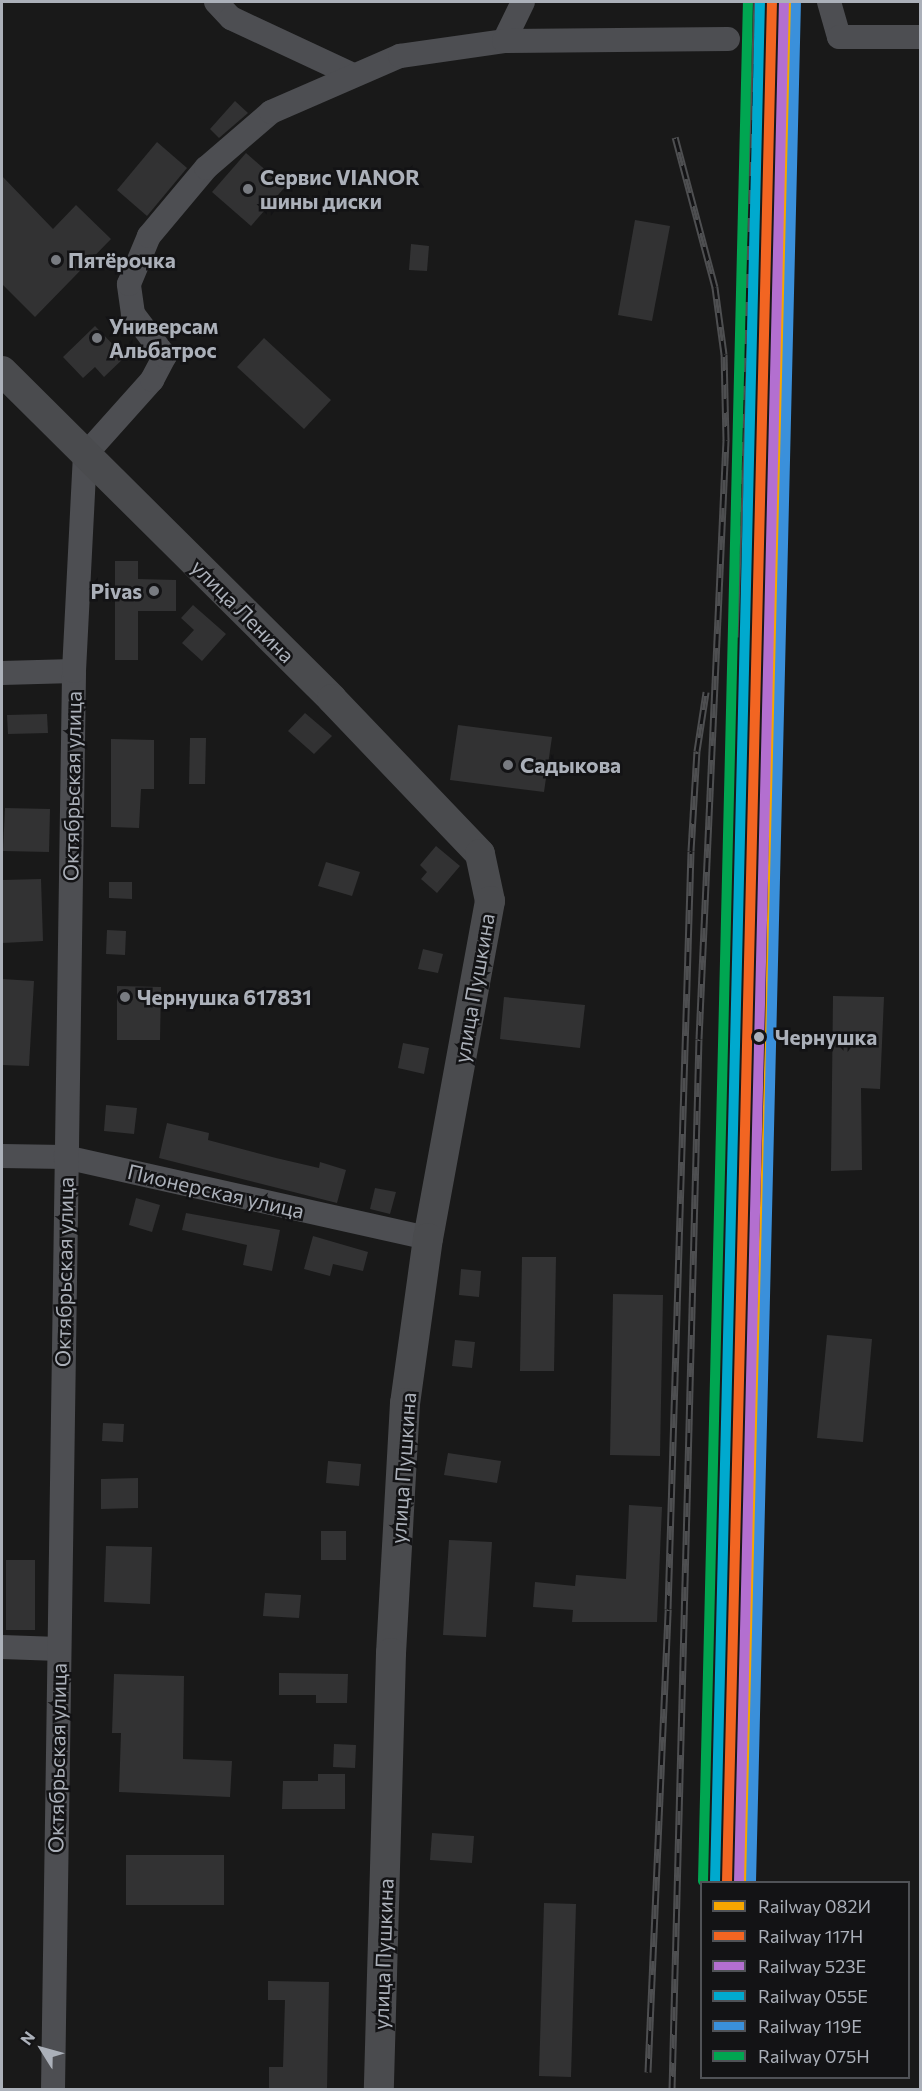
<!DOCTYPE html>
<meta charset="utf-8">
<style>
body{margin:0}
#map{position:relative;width:922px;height:2091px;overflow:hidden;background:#191919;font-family:Commissioner,sans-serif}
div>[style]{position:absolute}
.building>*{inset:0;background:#323233}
.minor>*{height:24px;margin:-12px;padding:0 12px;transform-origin:12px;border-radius:12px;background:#4d4e52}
.major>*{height:30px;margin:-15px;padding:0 15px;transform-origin:15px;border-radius:15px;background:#4a4b4e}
.rail>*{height:7px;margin-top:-3.5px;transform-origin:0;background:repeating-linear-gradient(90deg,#131315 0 14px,#4e4f51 0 28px);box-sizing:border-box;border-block:2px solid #4e4f51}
.rail-1>*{height:10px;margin:-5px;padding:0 5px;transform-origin:5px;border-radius:5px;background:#f7a600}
.rail-2>*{height:10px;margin:-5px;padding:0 5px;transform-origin:5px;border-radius:5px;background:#f26522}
.rail-3>*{height:10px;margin:-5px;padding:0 5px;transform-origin:5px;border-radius:5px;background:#b36fd0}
.rail-4>*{height:10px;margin:-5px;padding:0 5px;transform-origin:5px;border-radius:5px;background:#00a9ce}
.rail-5>*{height:10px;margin:-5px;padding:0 5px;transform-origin:5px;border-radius:5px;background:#3a90db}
.rail-6>*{height:10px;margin:-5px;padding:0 5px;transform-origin:5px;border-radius:5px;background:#00a651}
.dots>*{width:16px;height:16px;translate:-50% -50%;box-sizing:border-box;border:3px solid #131315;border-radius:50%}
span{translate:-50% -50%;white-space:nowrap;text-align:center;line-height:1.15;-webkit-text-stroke:5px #131315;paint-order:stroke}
.poi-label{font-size:21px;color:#abb0b9;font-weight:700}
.left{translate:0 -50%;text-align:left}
.right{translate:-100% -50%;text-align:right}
.street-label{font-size:21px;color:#abb0b9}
.stop-label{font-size:21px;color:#abb0b9;font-weight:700}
.frame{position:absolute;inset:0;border:3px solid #abb0b9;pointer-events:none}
.legend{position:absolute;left:700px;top:1881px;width:210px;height:198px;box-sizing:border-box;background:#131315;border:2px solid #505257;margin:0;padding:8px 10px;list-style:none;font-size:18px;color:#abb0b9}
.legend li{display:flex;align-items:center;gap:12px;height:30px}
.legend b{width:30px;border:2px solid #505257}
.north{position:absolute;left:12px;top:2019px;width:60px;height:60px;-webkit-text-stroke:4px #131315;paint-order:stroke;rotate:307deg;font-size:16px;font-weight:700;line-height:24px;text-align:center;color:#abb0b9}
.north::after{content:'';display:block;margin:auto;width:21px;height:27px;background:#abb0b9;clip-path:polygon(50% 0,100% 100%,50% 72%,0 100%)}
</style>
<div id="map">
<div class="building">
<div style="clip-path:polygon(235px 101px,248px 113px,219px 138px,210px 129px)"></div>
<div style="clip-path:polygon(157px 142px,187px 168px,147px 216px,117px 190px)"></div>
<div style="clip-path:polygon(246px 153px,285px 187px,251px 226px,212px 192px)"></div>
<div style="clip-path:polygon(2px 176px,53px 229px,76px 205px,111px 239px,35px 317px,2px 284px)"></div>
<div style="clip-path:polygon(635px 220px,670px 226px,652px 321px,618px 315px)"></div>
<div style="clip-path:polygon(411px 244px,429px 246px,427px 271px,409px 270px)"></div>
<div style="clip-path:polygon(95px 326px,125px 357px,104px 377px,95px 367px,83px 378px,63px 357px)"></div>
<div style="clip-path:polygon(264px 338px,331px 400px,304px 429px,237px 367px)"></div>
<div style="clip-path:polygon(115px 561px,138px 561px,138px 579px,176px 580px,176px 611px,138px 611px,138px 660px,115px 660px)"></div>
<div style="clip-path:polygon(193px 605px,226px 634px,202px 661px,182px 643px,194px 630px,181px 618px)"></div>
<div style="clip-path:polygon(305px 713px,332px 736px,314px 754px,288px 731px)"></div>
<div style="clip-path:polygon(47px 714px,48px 733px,8px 734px,7px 715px)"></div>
<div style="clip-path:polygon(458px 725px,552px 737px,544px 792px,450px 780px)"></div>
<div style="clip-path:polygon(190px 738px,206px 738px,205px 784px,189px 784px)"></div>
<div style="clip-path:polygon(111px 739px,154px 740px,154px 789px,141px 789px,139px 828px,111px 827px)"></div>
<div style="clip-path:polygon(5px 808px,50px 809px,49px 852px,3px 851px)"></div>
<div style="clip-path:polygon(436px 846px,460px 866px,437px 893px,421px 879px,427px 872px,420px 865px)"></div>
<div style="clip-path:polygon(326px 862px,360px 872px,352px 896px,318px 886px)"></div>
<div style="clip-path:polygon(41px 879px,43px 941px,2px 943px,2px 880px)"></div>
<div style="clip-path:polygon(109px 882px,132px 882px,132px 899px,109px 898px)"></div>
<div style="clip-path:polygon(107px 930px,126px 931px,125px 955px,106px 954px)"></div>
<div style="clip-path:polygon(423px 949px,443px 954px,438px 973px,418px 969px)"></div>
<div style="clip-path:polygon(2px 979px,34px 981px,29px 1066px,2px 1065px)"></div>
<div style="clip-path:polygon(117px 986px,161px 987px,160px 1040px,117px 1040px)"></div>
<div style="clip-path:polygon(833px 996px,884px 997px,880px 1089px,861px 1088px,862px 1170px,831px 1171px)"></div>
<div style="clip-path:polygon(504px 997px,585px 1005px,580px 1048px,500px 1039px)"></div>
<div style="clip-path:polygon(403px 1043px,429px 1048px,424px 1074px,398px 1068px)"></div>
<div style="clip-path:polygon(106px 1105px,137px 1108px,134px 1134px,104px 1131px)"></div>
<div style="clip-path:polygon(167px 1123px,209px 1133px,208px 1140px,276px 1158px,319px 1168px,320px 1162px,346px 1170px,337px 1203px,159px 1158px)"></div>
<div style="clip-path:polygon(375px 1188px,396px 1192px,390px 1214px,370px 1209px)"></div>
<div style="clip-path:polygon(136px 1198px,160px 1205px,152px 1232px,129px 1225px)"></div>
<div style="clip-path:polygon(186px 1213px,280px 1230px,272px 1271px,243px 1265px,247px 1245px,182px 1230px)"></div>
<div style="clip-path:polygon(313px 1236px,368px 1252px,363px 1271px,333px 1264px,330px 1276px,304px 1269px)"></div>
<div style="clip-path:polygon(522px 1257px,556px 1257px,554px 1371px,520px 1371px)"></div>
<div style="clip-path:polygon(461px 1269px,481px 1271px,479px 1297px,459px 1295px)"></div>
<div style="clip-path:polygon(613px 1294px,663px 1295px,660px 1456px,610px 1455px)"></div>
<div style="clip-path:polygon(827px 1335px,872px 1339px,863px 1442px,817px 1438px)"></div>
<div style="clip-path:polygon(455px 1340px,475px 1342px,472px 1368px,452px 1366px)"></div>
<div style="clip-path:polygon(103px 1423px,124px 1424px,123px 1442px,102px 1441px)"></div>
<div style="clip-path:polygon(448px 1453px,501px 1461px,497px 1483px,444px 1475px)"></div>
<div style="clip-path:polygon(328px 1461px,361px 1464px,359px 1486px,326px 1483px)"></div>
<div style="clip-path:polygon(138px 1478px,138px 1508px,101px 1509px,101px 1479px)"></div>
<div style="clip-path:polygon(629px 1505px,662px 1507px,657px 1622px,572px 1622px,573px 1610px,533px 1607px,535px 1582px,575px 1586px,576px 1575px,626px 1579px)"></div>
<div style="clip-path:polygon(321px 1531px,346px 1531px,346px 1560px,321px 1560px)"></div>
<div style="clip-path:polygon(449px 1540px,492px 1542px,486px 1637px,443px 1635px)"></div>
<div style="clip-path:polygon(106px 1546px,152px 1547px,150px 1604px,104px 1602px)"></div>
<div style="clip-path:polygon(6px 1560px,35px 1560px,35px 1630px,6px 1630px)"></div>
<div style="clip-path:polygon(265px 1593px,301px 1595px,299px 1618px,263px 1616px)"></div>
<div style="clip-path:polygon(279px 1673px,348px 1674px,347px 1703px,316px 1703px,316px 1695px,279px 1695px)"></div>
<div style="clip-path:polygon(114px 1674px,184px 1676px,183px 1759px,232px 1761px,230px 1797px,119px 1792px,121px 1733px,112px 1733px)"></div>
<div style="clip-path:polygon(334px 1744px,356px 1745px,355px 1768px,333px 1767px)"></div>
<div style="clip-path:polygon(318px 1774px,345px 1774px,345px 1809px,282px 1809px,283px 1781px,318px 1781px)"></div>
<div style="clip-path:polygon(432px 1833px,474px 1836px,472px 1863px,430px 1860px)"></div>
<div style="clip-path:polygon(126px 1855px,224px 1855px,224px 1905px,126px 1905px)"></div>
<div style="clip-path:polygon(544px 1903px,576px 1904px,571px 2077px,539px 2076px)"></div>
<div style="clip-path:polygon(268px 1981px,329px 1982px,327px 2090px,269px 2088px,269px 2067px,283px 2067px,285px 2000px,268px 2000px)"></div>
</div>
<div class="minor">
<div style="left:216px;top:2px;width:22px;rotate:47deg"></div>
<div style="left:231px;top:18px;width:135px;rotate:25deg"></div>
<div style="left:829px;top:2px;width:36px;rotate:74deg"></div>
<div style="left:839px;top:37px;width:81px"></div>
<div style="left:504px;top:41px;width:43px;rotate:-64deg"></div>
<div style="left:2px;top:673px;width:72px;rotate:-1.6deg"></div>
<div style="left:2px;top:1156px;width:63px;rotate:0.9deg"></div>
<div style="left:65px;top:1157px;width:372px;rotate:12.6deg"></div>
<div style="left:2px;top:1647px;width:57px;rotate:2deg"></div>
<div style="left:53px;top:2090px;width:1419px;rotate:-89.15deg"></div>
<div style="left:74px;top:671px;width:216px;rotate:-87.1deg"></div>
<div style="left:85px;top:455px;width:101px;rotate:-48.2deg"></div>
<div style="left:152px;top:380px;width:27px;rotate:-62deg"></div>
<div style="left:165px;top:356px;width:53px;rotate:-127.3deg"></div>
<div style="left:133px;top:314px;width:30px;rotate:-98deg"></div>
<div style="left:129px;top:284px;width:52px;rotate:-67.4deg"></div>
<div style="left:149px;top:236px;width:89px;rotate:-50deg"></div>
<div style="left:206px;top:168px;width:86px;rotate:-40.7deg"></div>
<div style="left:271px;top:112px;width:141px;rotate:-23.5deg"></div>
<div style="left:400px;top:56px;width:105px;rotate:-8.2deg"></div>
<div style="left:504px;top:41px;width:224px;rotate:-0.5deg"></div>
</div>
<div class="major">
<div style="left:2px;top:371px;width:465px;rotate:44.8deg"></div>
<div style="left:332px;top:699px;width:214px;rotate:46.3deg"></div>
<div style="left:480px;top:854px;width:48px;rotate:78deg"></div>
<div style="left:490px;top:901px;width:343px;rotate:100.4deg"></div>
<div style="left:428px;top:1238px;width:167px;rotate:97.9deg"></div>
<div style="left:405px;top:1403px;width:250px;rotate:93.2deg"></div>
<div style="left:391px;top:1653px;width:437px;rotate:91.6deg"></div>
</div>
<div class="rail">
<div style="left:735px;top:637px;width:635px;rotate:-88.02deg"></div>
<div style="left:648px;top:2072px;width:463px;rotate:-87.5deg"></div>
<div style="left:668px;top:1609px;width:758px;rotate:-88.26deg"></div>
<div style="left:691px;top:851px;width:100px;rotate:-86.6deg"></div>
<div style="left:697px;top:751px;width:60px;rotate:-81.3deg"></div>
<div style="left:672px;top:2090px;width:1051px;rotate:-88.53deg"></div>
<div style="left:699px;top:1039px;width:600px;rotate:-87.42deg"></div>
<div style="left:726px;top:440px;width:86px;rotate:-91.3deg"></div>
<div style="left:724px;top:354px;width:68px;rotate:-97.7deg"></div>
<div style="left:715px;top:287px;width:155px;rotate:-104.9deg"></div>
</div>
<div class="rail-1">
<div style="left:745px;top:1882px;width:844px;rotate:-88.3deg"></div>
<div style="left:770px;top:1038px;width:1036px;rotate:-89deg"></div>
</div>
<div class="rail-2">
<div style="left:727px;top:1882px;width:1881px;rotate:-88.63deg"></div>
</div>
<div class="rail-3">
<div style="left:739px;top:1882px;width:1881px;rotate:-88.63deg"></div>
</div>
<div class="rail-4">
<div style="left:715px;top:1882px;width:1881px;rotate:-88.63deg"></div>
</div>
<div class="rail-5">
<div style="left:751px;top:1882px;width:1880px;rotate:-88.63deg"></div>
</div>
<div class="rail-6">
<div style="left:703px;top:1881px;width:1880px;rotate:-88.63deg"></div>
</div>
<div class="dots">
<div style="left:248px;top:189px;background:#787b81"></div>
<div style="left:56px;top:260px;background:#787b81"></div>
<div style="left:97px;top:338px;background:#787b81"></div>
<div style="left:154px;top:591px;background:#787b81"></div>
<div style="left:508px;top:765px;background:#787b81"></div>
<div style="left:125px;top:997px;background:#787b81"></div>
<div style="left:759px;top:1037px;background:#abb0b9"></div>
</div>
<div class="poi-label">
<span class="left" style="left:260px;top:189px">Сервис VIANOR<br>шины диски</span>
<span class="left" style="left:68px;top:260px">Пятёрочка</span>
<span class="left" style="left:109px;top:338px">Универсам<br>Альбатрос</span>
<span class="right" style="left:142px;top:591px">Pivas</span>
<span class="left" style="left:520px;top:765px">Садыкова</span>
<span class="left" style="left:137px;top:997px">Чернушка 617831</span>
</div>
<div class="street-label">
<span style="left:243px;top:611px;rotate:45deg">улица Ленина</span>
<span style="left:72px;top:786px;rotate:-89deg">Октябрьская улица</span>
<span style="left:474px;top:988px;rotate:-80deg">улица Пушкина</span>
<span style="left:216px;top:1191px;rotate:13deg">Пионерская улица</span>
<span style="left:64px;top:1272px;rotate:-89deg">Октябрьская улица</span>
<span style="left:403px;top:1468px;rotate:-86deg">улица Пушкина</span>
<span style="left:57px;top:1758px;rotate:-89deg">Октябрьская улица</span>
<span style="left:383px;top:1954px;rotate:-88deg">улица Пушкина</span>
</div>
<div class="stop-label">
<span class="left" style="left:775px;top:1037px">Чернушка</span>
</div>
<div class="frame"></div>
<ul class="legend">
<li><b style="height:8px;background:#f7a600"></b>Railway 082И</li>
<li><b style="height:8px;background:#f26522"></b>Railway 117Н</li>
<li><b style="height:8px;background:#b36fd0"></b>Railway 523Е</li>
<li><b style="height:8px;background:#00a9ce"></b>Railway 055Е</li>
<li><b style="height:8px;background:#3a90db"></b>Railway 119Е</li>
<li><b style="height:8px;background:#00a651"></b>Railway 075Н</li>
</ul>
<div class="north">N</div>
</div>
